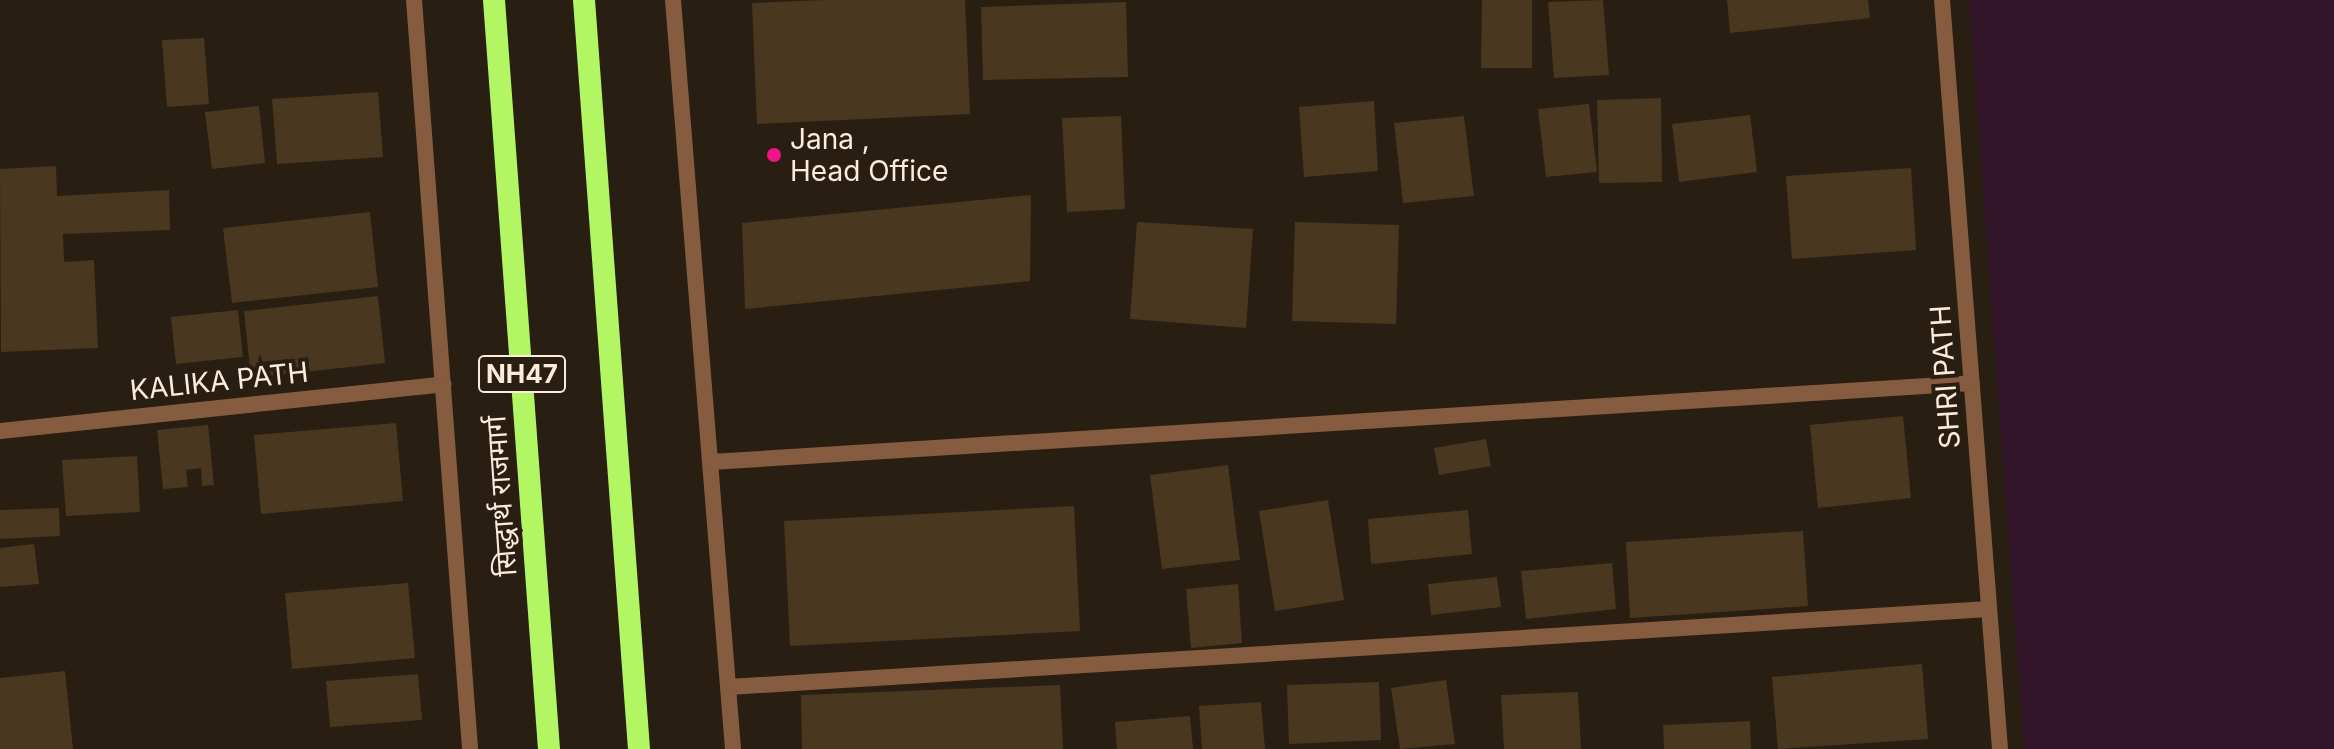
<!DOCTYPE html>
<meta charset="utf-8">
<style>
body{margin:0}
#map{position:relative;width:2334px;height:749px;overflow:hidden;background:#291e12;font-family:Inter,"Noto Sans Devanagari",sans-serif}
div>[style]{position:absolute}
.green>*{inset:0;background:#321529}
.building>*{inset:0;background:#49371f}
.service>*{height:16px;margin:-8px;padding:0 8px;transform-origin:8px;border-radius:8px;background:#855c40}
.minor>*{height:16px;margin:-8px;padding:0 8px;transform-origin:8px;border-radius:8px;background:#855c40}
.trunk>*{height:22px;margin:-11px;padding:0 11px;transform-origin:11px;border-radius:11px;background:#b2f664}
.dots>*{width:22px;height:22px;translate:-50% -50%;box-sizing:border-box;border:4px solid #291e12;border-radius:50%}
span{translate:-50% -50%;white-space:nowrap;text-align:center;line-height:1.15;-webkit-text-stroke:8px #291e12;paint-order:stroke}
.shield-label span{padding:2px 6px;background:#291e12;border:2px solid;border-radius:6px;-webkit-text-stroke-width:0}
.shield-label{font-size:26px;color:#fdecdc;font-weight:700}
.poi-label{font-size:28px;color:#fdecdc}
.left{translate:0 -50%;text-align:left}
.street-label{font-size:28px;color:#fdecdc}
</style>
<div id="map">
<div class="green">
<div style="clip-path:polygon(1969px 0,2334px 0,2334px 749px,2024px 749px)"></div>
</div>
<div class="building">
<div style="clip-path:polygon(824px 0,965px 0,970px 114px,757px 124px,752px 3px)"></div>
<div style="clip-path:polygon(1482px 0,1532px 0,1532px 68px,1481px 68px)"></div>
<div style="clip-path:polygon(1603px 0,1609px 75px,1554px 78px,1548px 2px)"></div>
<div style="clip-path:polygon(1727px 0,1868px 0,1870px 18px,1730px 33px)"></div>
<div style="clip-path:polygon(1126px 2px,1128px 77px,983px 80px,981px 7px)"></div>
<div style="clip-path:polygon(204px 38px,209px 104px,167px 107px,162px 40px)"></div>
<div style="clip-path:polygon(378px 92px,383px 157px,277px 164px,272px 99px)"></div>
<div style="clip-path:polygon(1661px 98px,1662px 182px,1599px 183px,1597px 100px)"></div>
<div style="clip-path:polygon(1374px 101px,1378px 171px,1304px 177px,1299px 107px)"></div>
<div style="clip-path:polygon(1589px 104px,1597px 172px,1546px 177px,1538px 109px)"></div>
<div style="clip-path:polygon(259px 106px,265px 163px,212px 169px,205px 112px)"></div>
<div style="clip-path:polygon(1750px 115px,1757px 172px,1679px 182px,1672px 124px)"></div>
<div style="clip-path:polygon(1121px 116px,1125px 209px,1067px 212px,1062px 118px)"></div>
<div style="clip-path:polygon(1464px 116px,1474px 196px,1403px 203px,1394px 123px)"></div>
<div style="clip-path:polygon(56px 166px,57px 196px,169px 190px,170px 230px,63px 234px,64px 262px,94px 260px,98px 348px,1px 352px,0 169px)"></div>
<div style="clip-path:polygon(1911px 168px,1916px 250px,1792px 259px,1786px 176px)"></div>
<div style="clip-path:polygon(1031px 195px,1030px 281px,745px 309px,742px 223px)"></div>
<div style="clip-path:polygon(370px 212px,378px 287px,232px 303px,223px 228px)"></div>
<div style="clip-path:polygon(1137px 222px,1253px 229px,1246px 328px,1130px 319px)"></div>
<div style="clip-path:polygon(1295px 222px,1399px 225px,1396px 324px,1292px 321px)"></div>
<div style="clip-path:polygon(378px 296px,385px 363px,251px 378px,244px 311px)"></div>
<div style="clip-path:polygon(238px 310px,243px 357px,176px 364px,171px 317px)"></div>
<div style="clip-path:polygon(1903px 416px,1911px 498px,1818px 508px,1810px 425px)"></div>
<div style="clip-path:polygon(396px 423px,403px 501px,261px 514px,254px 435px)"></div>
<div style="clip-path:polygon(208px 425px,214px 485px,202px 486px,201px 468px,186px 470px,188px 487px,163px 489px,157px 430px)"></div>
<div style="clip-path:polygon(1486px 439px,1491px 466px,1439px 475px,1434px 448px)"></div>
<div style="clip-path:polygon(137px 456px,140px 512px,66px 516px,62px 460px)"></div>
<div style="clip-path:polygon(1228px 465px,1240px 560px,1162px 569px,1150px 475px)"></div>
<div style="clip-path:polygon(1328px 500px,1344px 600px,1275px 611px,1259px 511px)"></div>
<div style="clip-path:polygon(1074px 506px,1080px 631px,790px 646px,784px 521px)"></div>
<div style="clip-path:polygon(59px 508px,60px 536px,0 539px,0 510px)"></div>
<div style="clip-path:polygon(1468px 510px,1472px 554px,1371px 564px,1368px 519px)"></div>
<div style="clip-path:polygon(1803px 531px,1808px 606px,1630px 618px,1626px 542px)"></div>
<div style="clip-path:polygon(34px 544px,39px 584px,0 587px,0 548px)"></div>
<div style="clip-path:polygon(1612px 563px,1616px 609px,1526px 619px,1521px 571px)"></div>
<div style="clip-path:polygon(1497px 577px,1501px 607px,1431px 615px,1428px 584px)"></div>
<div style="clip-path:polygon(408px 583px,415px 658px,292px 669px,285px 593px)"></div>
<div style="clip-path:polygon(1238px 584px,1242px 643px,1191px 648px,1186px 589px)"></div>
<div style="clip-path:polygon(1922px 664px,1928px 739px,1778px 749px,1772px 677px)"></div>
<div style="clip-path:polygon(65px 671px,73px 749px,0 749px,0 678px)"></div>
<div style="clip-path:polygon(418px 674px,422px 720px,330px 727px,326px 681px)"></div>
<div style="clip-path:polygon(1446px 680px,1455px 744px,1400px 749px,1391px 688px)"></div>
<div style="clip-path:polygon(1379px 682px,1381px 740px,1289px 744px,1287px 685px)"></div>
<div style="clip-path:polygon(1060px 685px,1063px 749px,802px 749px,801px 695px)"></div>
<div style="clip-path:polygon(1578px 692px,1581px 749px,1504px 749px,1501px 695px)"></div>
<div style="clip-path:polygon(1261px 702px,1265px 749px,1202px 749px,1199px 706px)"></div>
<div style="clip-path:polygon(1190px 716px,1193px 749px,1117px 749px,1115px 722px)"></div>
<div style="clip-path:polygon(1750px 721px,1751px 749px,1664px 749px,1663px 725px)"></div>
</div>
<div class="service">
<div style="left:414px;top:0;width:751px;rotate:85.72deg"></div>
<div style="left:673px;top:0;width:751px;rotate:85.42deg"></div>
</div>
<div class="minor">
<div style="left:1942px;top:0;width:751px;rotate:85.57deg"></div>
<div style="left:0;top:431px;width:446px;rotate:-6deg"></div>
<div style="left:711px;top:462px;width:1263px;rotate:-3.58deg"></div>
<div style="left:729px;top:687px;width:1262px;rotate:-3.54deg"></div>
</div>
<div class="trunk">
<div style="left:494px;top:0;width:751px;rotate:85.8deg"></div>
<div style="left:584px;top:0;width:751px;rotate:85.8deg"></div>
</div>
<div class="dots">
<div style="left:774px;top:155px;background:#f11488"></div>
</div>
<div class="shield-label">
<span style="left:522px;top:374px">NH47</span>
</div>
<div class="poi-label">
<span class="left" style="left:790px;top:155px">Jana ,<br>Head Office</span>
</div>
<div class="street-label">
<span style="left:1945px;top:377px;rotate:-94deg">SHRI PATH</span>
<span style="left:219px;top:381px;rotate:-6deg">KALIKA PATH</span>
<span style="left:501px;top:496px;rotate:-94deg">सिद्धार्थ राजमार्ग</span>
</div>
</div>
